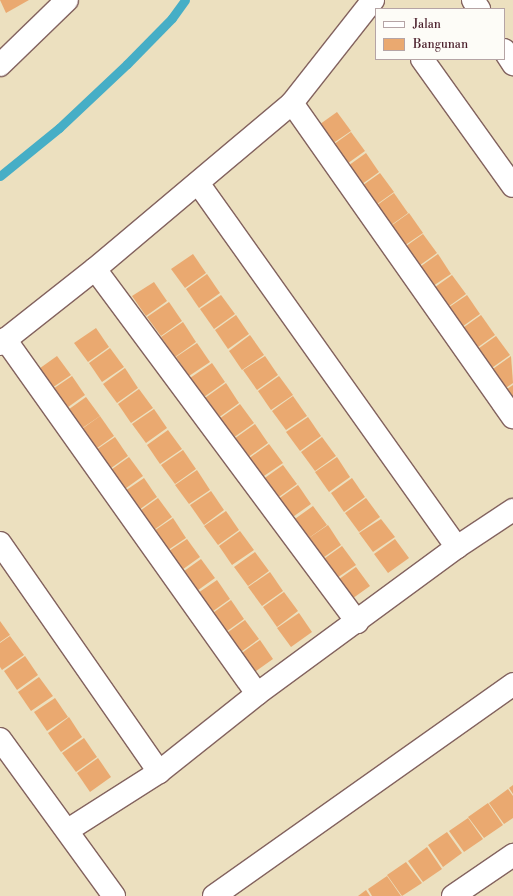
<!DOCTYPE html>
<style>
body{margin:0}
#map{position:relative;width:513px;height:896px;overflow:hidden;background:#ece0bf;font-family:"Libre Bodoni",serif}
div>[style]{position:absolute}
.stream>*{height:9px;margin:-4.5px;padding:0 4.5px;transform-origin:4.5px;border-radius:4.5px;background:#46aec6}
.building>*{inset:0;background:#eaa970}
.roads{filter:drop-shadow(1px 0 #83635f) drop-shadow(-1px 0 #83635f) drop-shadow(0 1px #83635f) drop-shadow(0 -1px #83635f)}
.minor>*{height:22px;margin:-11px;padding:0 11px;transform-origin:11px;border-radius:11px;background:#fff}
span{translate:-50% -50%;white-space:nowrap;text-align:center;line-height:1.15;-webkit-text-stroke:4px #fdfcf7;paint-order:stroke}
.legend{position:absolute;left:375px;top:8px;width:130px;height:52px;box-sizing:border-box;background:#fdfcf7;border:1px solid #b5a4a5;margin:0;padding:5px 7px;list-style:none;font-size:12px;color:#4a1f2b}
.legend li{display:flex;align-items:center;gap:8px;height:20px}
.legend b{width:20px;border:1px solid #b5a4a5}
</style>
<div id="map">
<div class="stream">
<div style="left:0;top:176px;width:76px;rotate:-39.1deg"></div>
<div style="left:59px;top:128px;width:93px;rotate:-43.3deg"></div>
<div style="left:127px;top:64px;width:64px;rotate:-45.6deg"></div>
<div style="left:172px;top:18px;width:22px;rotate:-54deg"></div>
</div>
<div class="building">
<div style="clip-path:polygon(0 0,29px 0,6px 13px)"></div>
<div style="clip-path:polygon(337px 112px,351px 131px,329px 146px,316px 127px)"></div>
<div style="clip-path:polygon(351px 132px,365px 151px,344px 166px,330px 147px)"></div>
<div style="clip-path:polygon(366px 153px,379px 172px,358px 187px,345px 168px)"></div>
<div style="clip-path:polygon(380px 173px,394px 192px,373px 207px,359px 188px)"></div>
<div style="clip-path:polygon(394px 193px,408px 213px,387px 228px,373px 208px)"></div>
<div style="clip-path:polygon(409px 213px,423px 233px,401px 248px,388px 228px)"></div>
<div style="clip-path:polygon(423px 234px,437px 253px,416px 268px,402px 249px)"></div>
<div style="clip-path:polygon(193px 254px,206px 273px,185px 288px,171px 269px)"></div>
<div style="clip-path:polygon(438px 254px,451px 274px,430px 288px,417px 269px)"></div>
<div style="clip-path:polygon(207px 274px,220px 293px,199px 308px,186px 289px)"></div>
<div style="clip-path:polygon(452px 275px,466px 294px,445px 309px,431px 290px)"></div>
<div style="clip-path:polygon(154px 282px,167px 301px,146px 316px,132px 296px)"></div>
<div style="clip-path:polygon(221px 295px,235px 314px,214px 329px,200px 309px)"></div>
<div style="clip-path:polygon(467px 295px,480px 314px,459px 329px,445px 310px)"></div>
<div style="clip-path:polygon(169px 302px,182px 321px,161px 336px,147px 317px)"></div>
<div style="clip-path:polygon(236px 315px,249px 334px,228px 349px,215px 330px)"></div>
<div style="clip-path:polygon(481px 315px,495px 335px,474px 350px,460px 330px)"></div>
<div style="clip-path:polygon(183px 322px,196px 342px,175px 357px,161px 337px)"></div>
<div style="clip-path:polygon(96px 328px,109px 347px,88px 362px,74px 343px)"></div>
<div style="clip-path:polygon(250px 335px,264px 355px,242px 370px,229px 351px)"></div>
<div style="clip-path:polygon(496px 336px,510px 355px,489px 370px,475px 351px)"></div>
<div style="clip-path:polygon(197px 343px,210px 362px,189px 376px,176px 357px)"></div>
<div style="clip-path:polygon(110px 348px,124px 367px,102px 382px,89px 363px)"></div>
<div style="clip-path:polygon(57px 356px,71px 375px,49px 390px,36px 371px)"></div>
<div style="clip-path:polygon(265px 356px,278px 375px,257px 390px,243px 370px)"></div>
<div style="clip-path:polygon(511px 356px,513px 383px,503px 390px,490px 371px)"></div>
<div style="clip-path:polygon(212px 363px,225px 382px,204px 397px,190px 378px)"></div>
<div style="clip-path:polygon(125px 368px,138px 388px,117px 403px,103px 384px)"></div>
<div style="clip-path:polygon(72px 376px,85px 395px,64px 410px,50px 391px)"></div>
<div style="clip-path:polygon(279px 376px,293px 395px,271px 410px,258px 391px)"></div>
<div style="clip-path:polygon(226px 383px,239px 403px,218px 418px,205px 398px)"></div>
<div style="clip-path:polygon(513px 385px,513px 405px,504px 391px)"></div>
<div style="clip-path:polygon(139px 389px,153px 408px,131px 423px,118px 404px)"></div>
<div style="clip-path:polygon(293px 396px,307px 416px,286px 430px,272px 411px)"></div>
<div style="clip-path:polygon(86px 397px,100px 416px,78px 431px,65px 412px)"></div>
<div style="clip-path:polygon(240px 404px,254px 423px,233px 438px,219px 419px)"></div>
<div style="clip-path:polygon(154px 409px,167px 428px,146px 443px,132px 424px)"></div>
<div style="clip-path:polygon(100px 416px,114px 436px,93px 451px,79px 431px)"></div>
<div style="clip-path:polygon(308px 417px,321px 436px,300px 451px,286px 432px)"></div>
<div style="clip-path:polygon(255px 424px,268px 443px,247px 458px,234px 439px)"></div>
<div style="clip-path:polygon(168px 430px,182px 449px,160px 464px,147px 445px)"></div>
<div style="clip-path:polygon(115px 437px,128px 456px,107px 471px,93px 452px)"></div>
<div style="clip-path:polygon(322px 437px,336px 456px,315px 471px,301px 452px)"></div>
<div style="clip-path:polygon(269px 444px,283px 463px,261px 478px,248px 459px)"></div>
<div style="clip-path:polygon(183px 450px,196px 469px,175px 484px,161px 465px)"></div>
<div style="clip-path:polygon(129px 457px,143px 476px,122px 491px,108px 472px)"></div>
<div style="clip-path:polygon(337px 457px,350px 477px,329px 492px,315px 472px)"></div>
<div style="clip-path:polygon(283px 465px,297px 484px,276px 499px,262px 480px)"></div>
<div style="clip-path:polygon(197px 470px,210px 490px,189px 504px,175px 485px)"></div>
<div style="clip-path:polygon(144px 478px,157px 497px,136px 512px,122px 493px)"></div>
<div style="clip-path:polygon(352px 478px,365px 497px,344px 512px,331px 493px)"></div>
<div style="clip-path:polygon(298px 485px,311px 504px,290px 519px,277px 500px)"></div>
<div style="clip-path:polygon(211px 491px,224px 510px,204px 525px,190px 505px)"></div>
<div style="clip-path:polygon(158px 498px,172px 517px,151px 532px,137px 513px)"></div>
<div style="clip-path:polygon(366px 498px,380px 517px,359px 532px,345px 513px)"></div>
<div style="clip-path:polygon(313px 506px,327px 525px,306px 540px,292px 521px)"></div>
<div style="clip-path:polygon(226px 511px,239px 530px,218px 545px,204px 526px)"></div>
<div style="clip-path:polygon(173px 518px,186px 538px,165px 552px,151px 533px)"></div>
<div style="clip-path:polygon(381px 519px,395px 537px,373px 552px,359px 533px)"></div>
<div style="clip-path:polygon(328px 525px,341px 545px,320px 560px,306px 540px)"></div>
<div style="clip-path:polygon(240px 531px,254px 550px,232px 565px,219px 546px)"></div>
<div style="clip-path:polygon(187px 539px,200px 557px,179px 572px,166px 553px)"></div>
<div style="clip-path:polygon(395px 539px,409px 558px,388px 573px,374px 554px)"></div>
<div style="clip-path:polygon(342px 546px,356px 565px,334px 580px,321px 561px)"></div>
<div style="clip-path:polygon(255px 552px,269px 571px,248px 586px,234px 567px)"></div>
<div style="clip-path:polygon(201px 559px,215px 578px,194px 593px,180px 574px)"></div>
<div style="clip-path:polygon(356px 567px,370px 586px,349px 601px,335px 582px)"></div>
<div style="clip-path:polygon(270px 572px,283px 591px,262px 606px,248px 587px)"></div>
<div style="clip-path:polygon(217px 580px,230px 599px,209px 614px,195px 595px)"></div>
<div style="clip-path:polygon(284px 592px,298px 611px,277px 627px,263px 607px)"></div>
<div style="clip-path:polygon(231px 600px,244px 619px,223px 634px,210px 615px)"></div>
<div style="clip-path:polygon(299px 613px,312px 632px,291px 647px,277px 628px)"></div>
<div style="clip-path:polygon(245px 620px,259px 639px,238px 654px,224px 635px)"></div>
<div style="clip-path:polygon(0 621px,10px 635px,0 642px)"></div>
<div style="clip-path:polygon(10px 636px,24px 655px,2px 670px,0 667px,0 643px)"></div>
<div style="clip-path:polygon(260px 640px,273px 659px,252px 674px,239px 655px)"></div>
<div style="clip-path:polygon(25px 656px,38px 675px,17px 690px,4px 671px)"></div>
<div style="clip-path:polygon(39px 677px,53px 696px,31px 711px,18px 692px)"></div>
<div style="clip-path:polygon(55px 698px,68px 717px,47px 731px,34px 712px)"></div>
<div style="clip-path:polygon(69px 717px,82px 737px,61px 752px,48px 733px)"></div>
<div style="clip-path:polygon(84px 738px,97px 757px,76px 772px,62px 753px)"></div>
<div style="clip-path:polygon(98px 758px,111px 777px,90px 792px,77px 773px)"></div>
<div style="clip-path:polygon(513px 785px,513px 794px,509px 788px)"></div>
<div style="clip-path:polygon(508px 789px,513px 796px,513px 818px,504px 824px,489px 803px)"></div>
<div style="clip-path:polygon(488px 803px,503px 825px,484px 838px,468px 817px)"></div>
<div style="clip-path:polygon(468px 818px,483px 839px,464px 852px,449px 831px)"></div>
<div style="clip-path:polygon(447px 832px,462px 853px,443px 867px,428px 845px)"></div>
<div style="clip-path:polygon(427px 847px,442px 869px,423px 882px,408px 861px)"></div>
<div style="clip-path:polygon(406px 862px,422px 883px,402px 896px,387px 875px)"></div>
<div style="clip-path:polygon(387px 876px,401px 896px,372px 896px,368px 889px)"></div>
<div style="clip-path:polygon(366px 890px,370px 896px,358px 896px)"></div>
</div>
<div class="roads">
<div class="minor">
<div style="left:473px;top:0;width:11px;rotate:56deg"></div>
<div style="left:504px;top:50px;width:17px;rotate:57deg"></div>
<div style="left:422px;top:59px;width:156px;rotate:54.4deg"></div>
<div style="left:0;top:65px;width:93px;rotate:-44.1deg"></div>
<div style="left:292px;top:103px;width:384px;rotate:54.9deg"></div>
<div style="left:198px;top:183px;width:447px;rotate:54.6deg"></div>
<div style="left:95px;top:269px;width:440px;rotate:53.4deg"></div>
<div style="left:5px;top:339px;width:435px;rotate:54.6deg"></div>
<div style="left:0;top:344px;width:121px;rotate:-38.3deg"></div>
<div style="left:95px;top:269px;width:258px;rotate:-40.1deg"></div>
<div style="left:292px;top:103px;width:131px;rotate:-51.8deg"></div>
<div style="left:0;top:543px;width:279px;rotate:55.2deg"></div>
<div style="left:0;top:739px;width:194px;rotate:54deg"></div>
<div style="left:68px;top:830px;width:108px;rotate:-32.5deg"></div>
<div style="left:159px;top:772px;width:125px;rotate:-38.5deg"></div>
<div style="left:257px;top:694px;width:248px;rotate:-36.3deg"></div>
<div style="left:457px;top:547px;width:67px;rotate:-33.5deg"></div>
<div style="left:214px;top:896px;width:367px;rotate:-35.3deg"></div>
<div style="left:453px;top:896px;width:73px;rotate:-34.3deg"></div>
</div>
</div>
<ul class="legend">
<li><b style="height:5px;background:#fff"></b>Jalan</li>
<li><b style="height:11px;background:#eaa970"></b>Bangunan</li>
</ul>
</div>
